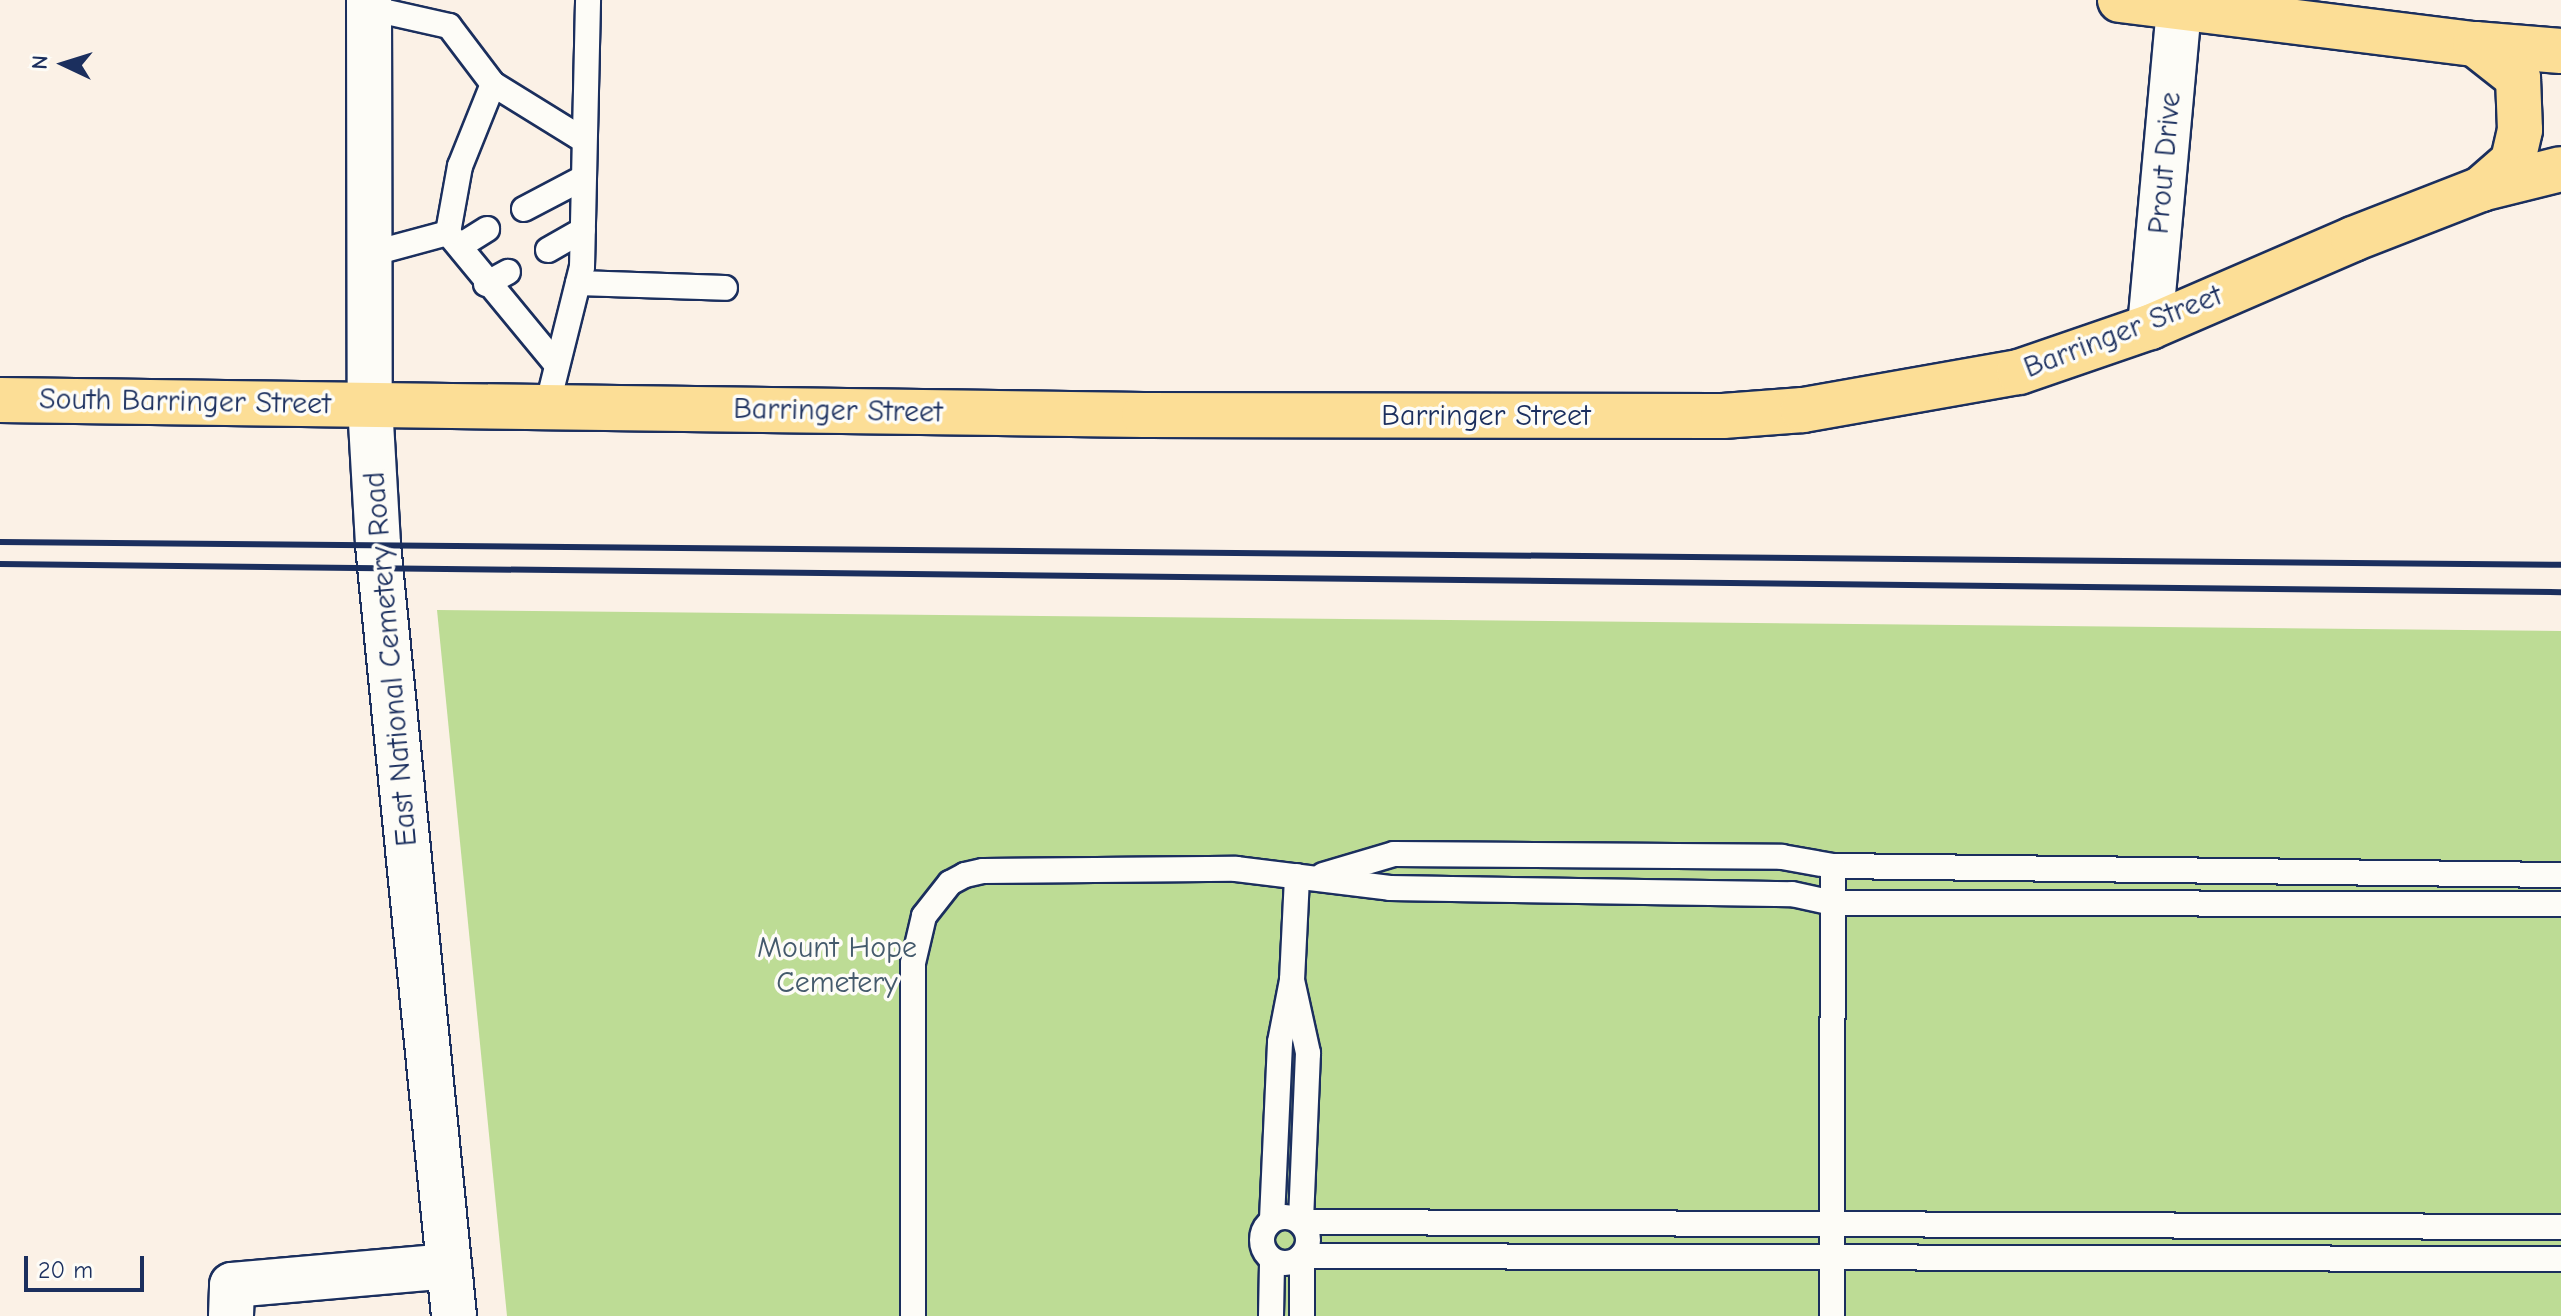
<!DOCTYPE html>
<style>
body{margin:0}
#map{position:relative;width:2561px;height:1316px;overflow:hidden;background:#fbf1e6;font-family:"Comic Neue",sans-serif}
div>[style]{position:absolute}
.green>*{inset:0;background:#bddc95}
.roads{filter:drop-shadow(2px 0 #1b2f5e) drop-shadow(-2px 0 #1b2f5e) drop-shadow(0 2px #1b2f5e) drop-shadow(0 -2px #1b2f5e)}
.service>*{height:24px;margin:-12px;padding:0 12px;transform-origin:12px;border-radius:12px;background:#fdfcf7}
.service>.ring{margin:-12px;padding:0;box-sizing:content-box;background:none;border:24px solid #fdfcf7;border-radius:50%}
.minor>*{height:44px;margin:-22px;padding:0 22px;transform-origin:22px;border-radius:22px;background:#fdfcf7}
.tertiary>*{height:44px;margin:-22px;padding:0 22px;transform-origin:22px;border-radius:22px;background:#fdfcf7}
.trunk>*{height:44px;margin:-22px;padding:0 22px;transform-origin:22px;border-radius:22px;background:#fcde96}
.rail>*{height:6px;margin:-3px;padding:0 3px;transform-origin:3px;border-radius:3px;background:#1b2f5e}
span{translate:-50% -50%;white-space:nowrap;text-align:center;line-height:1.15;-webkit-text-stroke:7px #fdfcf7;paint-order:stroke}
.street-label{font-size:30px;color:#1b2f5e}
.park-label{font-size:30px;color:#445a6c}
.north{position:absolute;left:24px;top:24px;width:80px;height:80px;-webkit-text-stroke:6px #fdfcf7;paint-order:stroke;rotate:274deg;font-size:22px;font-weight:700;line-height:32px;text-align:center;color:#1b2f5e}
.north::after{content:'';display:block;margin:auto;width:28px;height:36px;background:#1b2f5e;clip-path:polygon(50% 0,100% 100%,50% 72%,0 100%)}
.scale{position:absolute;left:24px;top:1256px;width:120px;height:36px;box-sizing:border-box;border:4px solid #1b2f5e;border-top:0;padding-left:10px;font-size:24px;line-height:28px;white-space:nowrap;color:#1b2f5e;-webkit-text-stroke:6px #fdfcf7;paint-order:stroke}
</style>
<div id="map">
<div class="green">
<div style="clip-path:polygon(437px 610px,2561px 631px,2561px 1316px,507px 1316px)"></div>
</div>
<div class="roads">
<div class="service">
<div style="left:369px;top:8px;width:82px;rotate:12.7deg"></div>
<div style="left:449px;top:26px;width:73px;rotate:52.8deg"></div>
<div style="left:493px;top:84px;width:88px;rotate:111.9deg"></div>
<div style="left:460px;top:166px;width:68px;rotate:100.2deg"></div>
<div style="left:493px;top:84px;width:105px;rotate:31.7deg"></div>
<div style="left:524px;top:209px;width:67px;rotate:-27.7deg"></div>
<div style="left:448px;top:233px;width:171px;rotate:50.5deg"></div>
<div style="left:460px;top:246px;width:32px;rotate:-32deg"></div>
<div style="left:548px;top:250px;width:40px;rotate:-29.7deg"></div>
<div style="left:370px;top:254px;width:81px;rotate:-15.1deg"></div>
<div style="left:578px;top:283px;width:147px;rotate:1.9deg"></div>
<div style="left:486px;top:284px;width:25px;rotate:-29deg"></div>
<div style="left:547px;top:407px;width:144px;rotate:-76deg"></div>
<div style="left:582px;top:267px;width:267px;rotate:-88.7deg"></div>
<div style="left:1323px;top:875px;width:74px;rotate:-16.5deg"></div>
<div style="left:1394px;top:854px;width:388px;rotate:0.4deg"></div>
<div style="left:1782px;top:857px;width:52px;rotate:10deg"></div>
<div style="left:1833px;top:866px;width:728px;rotate:0.71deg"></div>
<div style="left:1292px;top:980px;width:75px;rotate:77.6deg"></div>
<div style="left:1308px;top:1053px;width:169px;rotate:92.4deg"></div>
<div style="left:1301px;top:1222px;width:1260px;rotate:0.23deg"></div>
<div class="ring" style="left:1262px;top:1217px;width:22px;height:22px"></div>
<div style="left:1272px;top:1219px;width:177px;rotate:-87.4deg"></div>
<div style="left:1280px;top:1042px;width:63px;rotate:-79deg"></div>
<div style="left:1292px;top:980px;width:104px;rotate:-87.2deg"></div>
<div style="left:913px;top:1316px;width:353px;rotate:-90deg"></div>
<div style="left:913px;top:963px;width:48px;rotate:-76.8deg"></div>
<div style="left:924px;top:916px;width:42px;rotate:-51.8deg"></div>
<div style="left:950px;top:883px;width:17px;rotate:-28deg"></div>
<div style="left:965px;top:875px;width:18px;rotate:-13deg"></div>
<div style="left:983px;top:871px;width:253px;rotate:-0.5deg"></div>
<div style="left:1236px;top:869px;width:155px;rotate:7deg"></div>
<div style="left:1390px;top:888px;width:402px;rotate:0.9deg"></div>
<div style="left:1792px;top:894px;width:42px;rotate:12.4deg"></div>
<div style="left:1833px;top:903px;width:728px;rotate:0.08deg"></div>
<div style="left:1271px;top:1316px;width:54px;rotate:-88.9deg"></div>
<div style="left:1302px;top:1316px;width:60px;rotate:-90deg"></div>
<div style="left:1302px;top:1256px;width:1259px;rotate:0.14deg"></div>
<div style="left:1832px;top:1316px;width:450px;rotate:-89.9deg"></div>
</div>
<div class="minor">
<div style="left:2150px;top:327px;width:328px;rotate:-84.8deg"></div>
<div style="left:231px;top:1316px;width:31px;rotate:-88deg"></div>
<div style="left:232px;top:1285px;width:218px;rotate:-5deg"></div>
</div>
<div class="tertiary">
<div style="left:369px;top:0;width:405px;rotate:89.9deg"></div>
<div style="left:370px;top:405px;width:140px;rotate:86.7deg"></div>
<div style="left:378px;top:545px;width:775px;rotate:84.37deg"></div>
</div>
<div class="trunk">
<div style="left:2120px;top:0;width:358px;rotate:7.1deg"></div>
<div style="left:2475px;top:44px;width:86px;rotate:4.7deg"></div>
<div style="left:2475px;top:44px;width:55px;rotate:38.3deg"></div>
<div style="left:2518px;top:78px;width:52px;rotate:87.8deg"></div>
<div style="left:2520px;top:130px;width:32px;rotate:103deg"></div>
<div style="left:2513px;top:161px;width:43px;rotate:138.8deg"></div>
<div style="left:0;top:400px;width:1144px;rotate:0.75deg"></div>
<div style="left:1144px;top:415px;width:579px;rotate:0.1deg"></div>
<div style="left:1723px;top:416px;width:80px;rotate:-4.3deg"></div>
<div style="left:1803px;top:410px;width:219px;rotate:-10deg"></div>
<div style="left:2019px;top:372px;width:139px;rotate:-19deg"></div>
<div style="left:2150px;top:327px;width:221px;rotate:-23.4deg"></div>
<div style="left:2353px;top:239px;width:137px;rotate:-21.3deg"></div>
<div style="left:2481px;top:189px;width:82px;rotate:-14deg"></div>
</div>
</div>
<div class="rail">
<div style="left:0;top:542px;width:2561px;rotate:0.51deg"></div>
<div style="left:0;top:564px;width:2561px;rotate:0.63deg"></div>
</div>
<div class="street-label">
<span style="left:2165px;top:163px;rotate:-85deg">Prout Drive</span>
<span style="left:2123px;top:332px;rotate:-21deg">Barringer Street</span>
<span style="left:185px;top:402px;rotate:1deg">South Barringer Street</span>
<span style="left:838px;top:411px;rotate:1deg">Barringer Street</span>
<span style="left:1486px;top:416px">Barringer Street</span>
<span style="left:391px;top:659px;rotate:-95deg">East National Cemetery Road</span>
</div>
<div class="park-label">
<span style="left:837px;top:965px">Mount Hope<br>Cemetery</span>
</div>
<div class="north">N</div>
<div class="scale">20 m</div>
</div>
